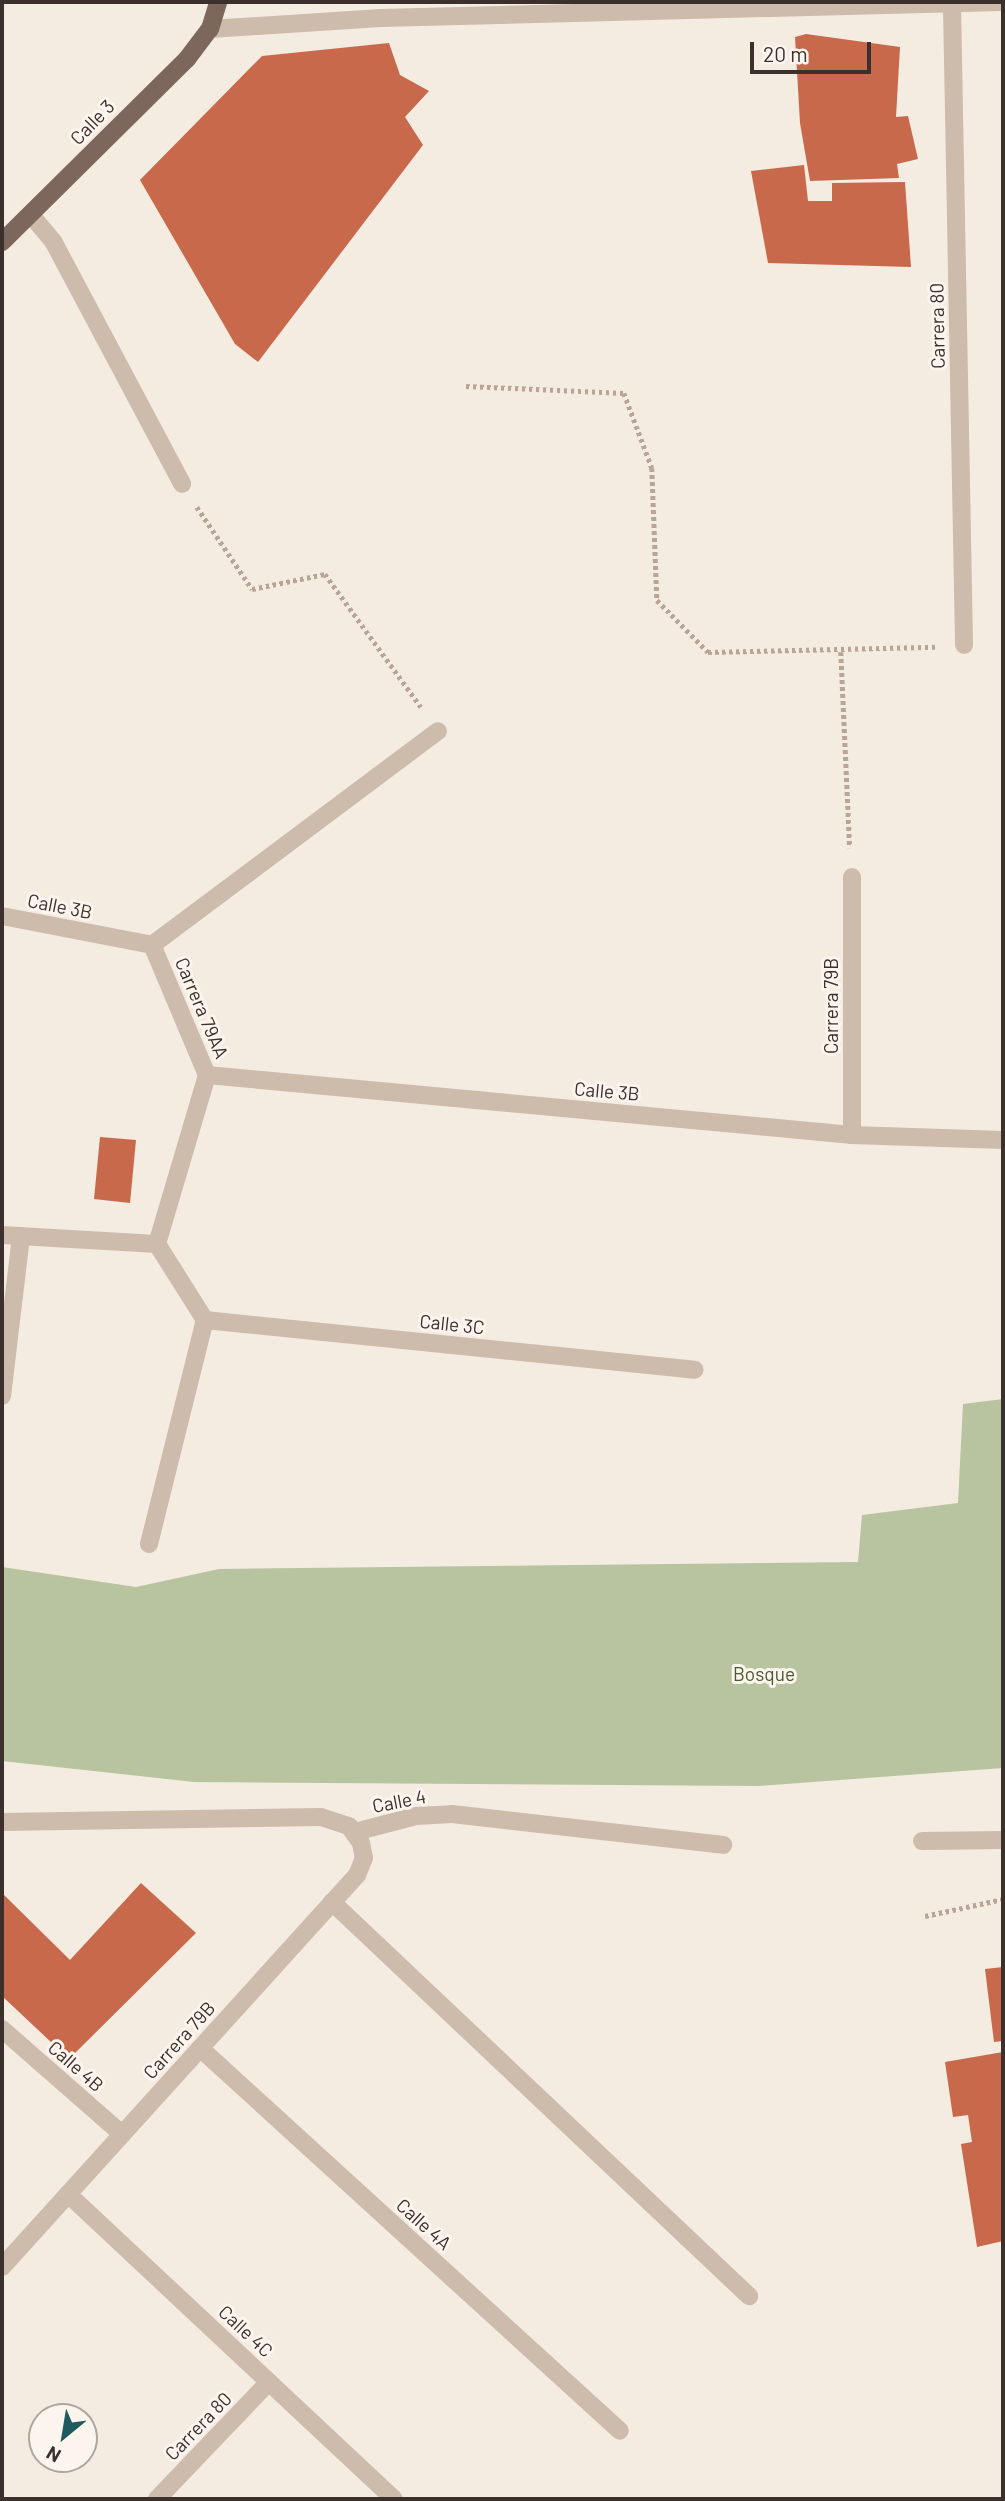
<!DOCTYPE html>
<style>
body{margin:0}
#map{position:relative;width:1005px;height:2501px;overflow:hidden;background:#f4ebe1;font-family:Barlow,sans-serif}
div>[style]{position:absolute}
.green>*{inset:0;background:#b8c4a0}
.building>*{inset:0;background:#c8694b}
.path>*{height:4.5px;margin-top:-2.25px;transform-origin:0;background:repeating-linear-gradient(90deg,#b9a596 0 3.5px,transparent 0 7px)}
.minor>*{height:18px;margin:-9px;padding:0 9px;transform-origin:9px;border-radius:9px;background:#cdbbac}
.major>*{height:18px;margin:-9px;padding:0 9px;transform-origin:9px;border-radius:9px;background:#7d675c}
span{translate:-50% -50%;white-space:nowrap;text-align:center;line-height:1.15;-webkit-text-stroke:6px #fbf5ee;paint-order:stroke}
.street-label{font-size:19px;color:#3b302b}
.park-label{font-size:19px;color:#4a5a2e}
.frame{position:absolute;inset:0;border:4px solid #3b302b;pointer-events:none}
.north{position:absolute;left:28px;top:2403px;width:70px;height:70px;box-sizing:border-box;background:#fbf5ee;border:2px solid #aea6a0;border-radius:50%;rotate:210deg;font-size:19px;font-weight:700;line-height:28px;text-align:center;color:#3b302b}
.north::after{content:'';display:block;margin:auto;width:24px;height:32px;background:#1f5a5e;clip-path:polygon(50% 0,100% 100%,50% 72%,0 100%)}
.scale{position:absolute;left:750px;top:42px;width:121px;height:32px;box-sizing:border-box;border:4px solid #3b302b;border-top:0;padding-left:9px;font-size:21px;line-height:24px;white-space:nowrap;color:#3b302b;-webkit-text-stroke:5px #fbf5ee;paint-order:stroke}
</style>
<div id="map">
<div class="green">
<div style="clip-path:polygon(1003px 1399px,1003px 1768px,758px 1786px,194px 1782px,2px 1761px,2px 1567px,136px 1587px,219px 1569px,858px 1562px,862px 1515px,958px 1503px,963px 1404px)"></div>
</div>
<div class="building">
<div style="clip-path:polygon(806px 34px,900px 47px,896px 117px,908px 116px,918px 159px,897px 164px,899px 178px,810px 181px,800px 123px,795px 37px)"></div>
<div style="clip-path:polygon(389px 43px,400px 75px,429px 91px,405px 117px,423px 145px,258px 362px,235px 344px,140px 180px,262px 56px)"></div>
<div style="clip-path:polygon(804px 165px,808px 201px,832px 201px,832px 183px,905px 182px,911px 267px,768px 263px,751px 171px)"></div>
<div style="clip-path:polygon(100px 1137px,136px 1140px,130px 1203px,94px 1199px)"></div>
<div style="clip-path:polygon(141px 1883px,196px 1933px,69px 2059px,2px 1996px,2px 1893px,70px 1960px)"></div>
<div style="clip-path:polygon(1003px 1967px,1003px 2041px,994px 2042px,985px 1969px)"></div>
<div style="clip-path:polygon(1003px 2052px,1003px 2241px,977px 2247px,961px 2144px,972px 2142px,968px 2115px,953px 2117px,945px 2062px)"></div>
</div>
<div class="path">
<div style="left:466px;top:386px;width:158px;rotate:2.5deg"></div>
<div style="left:624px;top:393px;width:80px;rotate:69.5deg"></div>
<div style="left:652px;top:468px;width:132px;rotate:87.8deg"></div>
<div style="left:657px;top:600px;width:73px;rotate:45.6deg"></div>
<div style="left:708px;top:652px;width:228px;rotate:-1.3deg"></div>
<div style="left:197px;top:507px;width:99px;rotate:56.1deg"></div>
<div style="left:252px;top:589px;width:75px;rotate:-11.6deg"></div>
<div style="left:325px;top:574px;width:164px;rotate:54.2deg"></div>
<div style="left:841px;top:652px;width:196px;rotate:87.4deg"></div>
<div style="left:925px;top:1916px;width:80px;rotate:-12.3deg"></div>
</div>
<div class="minor">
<div style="left:952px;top:6px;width:639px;rotate:88.92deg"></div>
<div style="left:210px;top:29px;width:171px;rotate:-3.7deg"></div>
<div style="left:381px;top:18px;width:620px;rotate:-1.48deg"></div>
<div style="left:31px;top:215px;width:34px;rotate:50deg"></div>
<div style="left:53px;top:241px;width:275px;rotate:62deg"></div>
<div style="left:2px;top:916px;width:153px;rotate:10.9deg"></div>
<div style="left:207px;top:1075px;width:648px;rotate:5.31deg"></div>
<div style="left:852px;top:1135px;width:151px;rotate:1.9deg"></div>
<div style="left:852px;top:1135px;width:258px;rotate:-90deg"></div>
<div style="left:2px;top:1235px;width:155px;rotate:3.3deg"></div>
<div style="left:205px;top:1320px;width:492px;rotate:5.8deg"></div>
<div style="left:2px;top:1396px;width:161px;rotate:-83.2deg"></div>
<div style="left:149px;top:1544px;width:231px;rotate:-76deg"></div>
<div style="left:205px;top:1320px;width:90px;rotate:-122.3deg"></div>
<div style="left:157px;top:1244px;width:176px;rotate:-73.5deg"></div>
<div style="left:207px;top:1075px;width:141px;rotate:-112.9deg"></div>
<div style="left:152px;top:945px;width:357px;rotate:-36.8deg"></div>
<div style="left:2px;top:1822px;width:319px;rotate:-0.9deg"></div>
<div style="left:321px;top:1817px;width:29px;rotate:18deg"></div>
<div style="left:349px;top:1826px;width:21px;rotate:55deg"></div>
<div style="left:361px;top:1843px;width:15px;rotate:79deg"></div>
<div style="left:364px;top:1858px;width:18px;rotate:112deg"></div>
<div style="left:357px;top:1875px;width:529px;rotate:132.16deg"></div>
<div style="left:355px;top:1832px;width:63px;rotate:-14.7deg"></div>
<div style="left:416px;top:1816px;width:36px;rotate:-3deg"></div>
<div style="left:452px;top:1814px;width:273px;rotate:6.5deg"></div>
<div style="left:922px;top:1841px;width:81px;rotate:-0.7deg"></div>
<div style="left:332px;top:1902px;width:574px;rotate:43.38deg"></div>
<div style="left:2px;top:2029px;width:159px;rotate:41.2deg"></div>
<div style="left:200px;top:2048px;width:568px;rotate:42.36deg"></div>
<div style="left:68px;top:2194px;width:446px;rotate:43.1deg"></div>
<div style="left:157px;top:2499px;width:162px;rotate:-46.3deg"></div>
</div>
<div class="major">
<div style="left:2px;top:242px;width:260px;rotate:-44.7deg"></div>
<div style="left:187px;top:59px;width:38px;rotate:-53deg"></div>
<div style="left:210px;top:29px;width:28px;rotate:-73deg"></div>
</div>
<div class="street-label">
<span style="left:92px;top:122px;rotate:-46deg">Calle 3</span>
<span style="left:937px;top:326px;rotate:-91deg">Carrera 80</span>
<span style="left:60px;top:906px;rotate:11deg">Calle 3B</span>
<span style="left:831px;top:1006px;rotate:-90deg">Carrera 79B</span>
<span style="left:202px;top:1008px;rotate:67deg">Carrera 79AA</span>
<span style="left:607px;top:1091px;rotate:5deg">Calle 3B</span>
<span style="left:452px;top:1324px;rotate:6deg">Calle 3C</span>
<span style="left:399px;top:1801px;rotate:-11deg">Calle 4</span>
<span style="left:179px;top:2040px;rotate:-48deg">Carrera 79B</span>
<span style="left:76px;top:2066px;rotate:41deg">Calle 4B</span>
<span style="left:424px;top:2224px;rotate:42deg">Calle 4A</span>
<span style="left:246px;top:2331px;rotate:43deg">Calle 4C</span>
<span style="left:198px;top:2426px;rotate:-46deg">Carrera 80</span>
</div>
<div class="park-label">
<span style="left:764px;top:1674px">Bosque</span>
</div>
<div class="frame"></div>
<div class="north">N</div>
<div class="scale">20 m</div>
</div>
